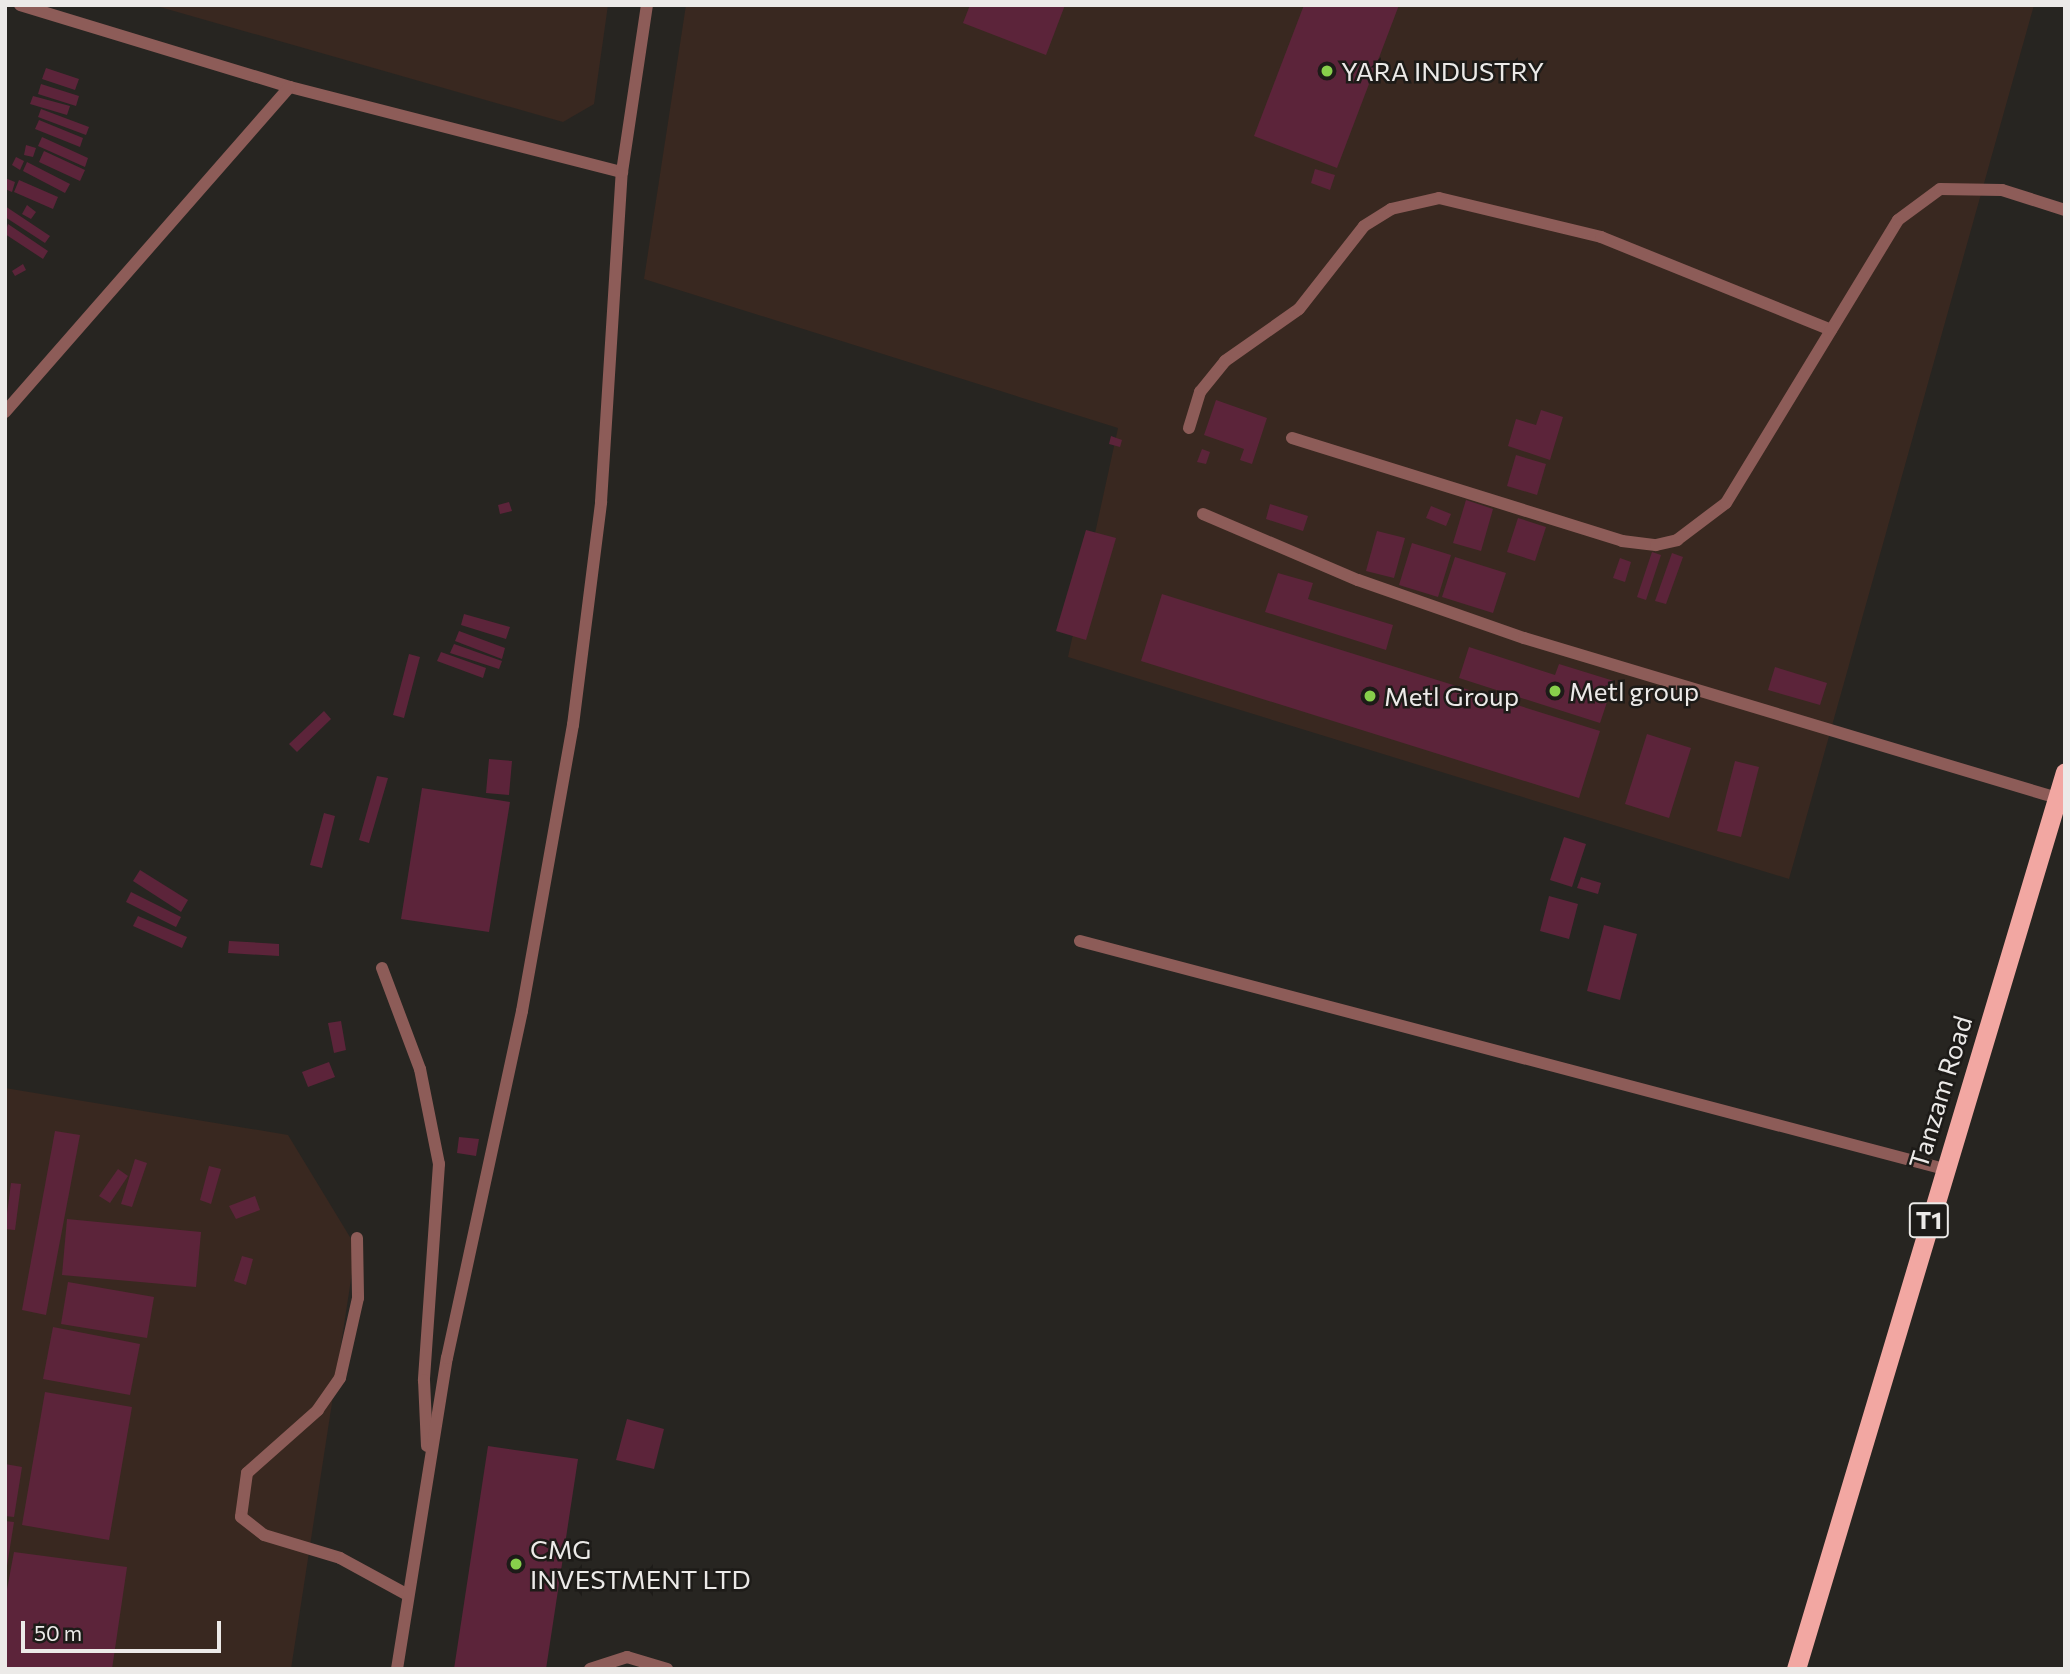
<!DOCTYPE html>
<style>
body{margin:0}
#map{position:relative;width:2070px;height:1674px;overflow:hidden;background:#272521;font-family:Commissioner,sans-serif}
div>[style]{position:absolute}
.industrial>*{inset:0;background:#392820}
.building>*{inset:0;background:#5c243a}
.service>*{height:12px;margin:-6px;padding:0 6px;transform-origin:6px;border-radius:6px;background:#8d5c58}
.trunk>*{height:19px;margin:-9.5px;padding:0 9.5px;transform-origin:9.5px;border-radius:9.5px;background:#f2a7a2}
.dots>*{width:19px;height:19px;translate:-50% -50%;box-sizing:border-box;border:4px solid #1d1b18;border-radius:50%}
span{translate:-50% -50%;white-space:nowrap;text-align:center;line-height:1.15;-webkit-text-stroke:5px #1d1b18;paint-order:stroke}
.shield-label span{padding:2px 5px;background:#1d1b18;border:2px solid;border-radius:5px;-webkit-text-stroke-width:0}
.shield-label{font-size:24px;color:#eceae8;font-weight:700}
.poi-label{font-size:26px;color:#eceae8}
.left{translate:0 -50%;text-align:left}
.street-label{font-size:26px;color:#eceae8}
.frame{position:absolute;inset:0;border:7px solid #eceae8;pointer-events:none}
.scale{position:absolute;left:21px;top:1621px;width:200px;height:32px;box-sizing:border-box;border:4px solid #eceae8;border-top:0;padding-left:9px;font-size:21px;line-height:24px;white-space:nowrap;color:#eceae8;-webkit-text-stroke:5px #1d1b18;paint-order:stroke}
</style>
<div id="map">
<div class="industrial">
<div style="clip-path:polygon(153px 5px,608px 5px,594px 104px,563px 122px)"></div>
<div style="clip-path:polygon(686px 5px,2034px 5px,1789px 879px,1068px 657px,1118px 428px,644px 279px)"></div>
<div style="clip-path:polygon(5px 1088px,288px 1135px,356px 1247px,291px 1669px,5px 1669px)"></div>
</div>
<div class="building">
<div style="clip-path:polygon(970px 5px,1065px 5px,1046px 55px,963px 23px)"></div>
<div style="clip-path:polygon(1304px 5px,1399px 5px,1337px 168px,1254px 136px)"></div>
<div style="clip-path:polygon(46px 68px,79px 79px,75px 90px,42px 79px)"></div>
<div style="clip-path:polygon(41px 84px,79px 96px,76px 106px,38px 94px)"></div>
<div style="clip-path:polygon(33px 96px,70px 106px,67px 115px,30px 104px)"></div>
<div style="clip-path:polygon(41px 109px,89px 127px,86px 135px,38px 117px)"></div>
<div style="clip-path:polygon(39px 120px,83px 138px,80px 147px,35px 129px)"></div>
<div style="clip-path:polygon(42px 137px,88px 158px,85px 167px,38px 146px)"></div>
<div style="clip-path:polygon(26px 145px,36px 148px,33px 157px,24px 155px)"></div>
<div style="clip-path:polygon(44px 151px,85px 170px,80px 181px,39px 162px)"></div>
<div style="clip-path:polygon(16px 157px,24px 161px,20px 170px,12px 165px)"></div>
<div style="clip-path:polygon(27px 162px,70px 184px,65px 193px,23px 171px)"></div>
<div style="clip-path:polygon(1315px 169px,1335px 175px,1330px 190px,1311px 183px)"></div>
<div style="clip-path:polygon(5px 178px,15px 182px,12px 192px,5px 189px)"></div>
<div style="clip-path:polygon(19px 180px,58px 197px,53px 209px,14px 192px)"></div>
<div style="clip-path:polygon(27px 205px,36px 212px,31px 219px,22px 214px)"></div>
<div style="clip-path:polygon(5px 206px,50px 236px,45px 243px,5px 217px)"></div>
<div style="clip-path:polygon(8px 224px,48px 251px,43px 259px,5px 234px)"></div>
<div style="clip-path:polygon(23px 264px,26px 270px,15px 276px,12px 271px)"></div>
<div style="clip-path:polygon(1216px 400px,1267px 418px,1252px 464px,1240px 460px,1244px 449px,1204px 435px)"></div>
<div style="clip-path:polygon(1541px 410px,1563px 417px,1550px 460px,1508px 446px,1516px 419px,1536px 425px)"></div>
<div style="clip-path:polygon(1111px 436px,1122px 440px,1120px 447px,1109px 444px)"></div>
<div style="clip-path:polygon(1202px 449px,1210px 452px,1206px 464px,1197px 462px)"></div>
<div style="clip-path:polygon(1516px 455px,1546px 464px,1537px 495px,1507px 486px)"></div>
<div style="clip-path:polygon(1466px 500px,1493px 509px,1481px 551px,1453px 543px)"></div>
<div style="clip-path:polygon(509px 502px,512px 511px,500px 514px,498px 505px)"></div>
<div style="clip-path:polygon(1270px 504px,1308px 516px,1303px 531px,1266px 519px)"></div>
<div style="clip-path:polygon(1431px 506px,1451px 514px,1446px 526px,1426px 518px)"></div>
<div style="clip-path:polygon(1518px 518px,1546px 527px,1535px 561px,1507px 552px)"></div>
<div style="clip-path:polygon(1086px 530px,1116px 538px,1086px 640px,1056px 631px)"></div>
<div style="clip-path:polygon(1377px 531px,1405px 538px,1394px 578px,1366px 571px)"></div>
<div style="clip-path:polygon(1412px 543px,1451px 555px,1438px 597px,1399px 585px)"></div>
<div style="clip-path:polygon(1652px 552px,1661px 555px,1646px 600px,1637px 597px)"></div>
<div style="clip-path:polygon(1672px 553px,1683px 557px,1666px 604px,1655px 601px)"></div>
<div style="clip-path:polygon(1455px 557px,1506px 573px,1493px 613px,1442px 597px)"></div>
<div style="clip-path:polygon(1620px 558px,1631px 562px,1625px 582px,1613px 578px)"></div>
<div style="clip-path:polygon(1278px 573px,1313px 583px,1308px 599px,1393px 625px,1386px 650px,1265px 612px)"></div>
<div style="clip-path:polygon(1162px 594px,1600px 731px,1579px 798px,1141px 661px)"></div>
<div style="clip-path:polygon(464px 614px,510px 627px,506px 639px,461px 625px)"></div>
<div style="clip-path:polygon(459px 631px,505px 648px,502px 659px,455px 641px)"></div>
<div style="clip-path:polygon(454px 644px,502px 661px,499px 669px,450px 653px)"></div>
<div style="clip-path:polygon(1469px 647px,1555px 675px,1559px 664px,1614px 681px,1600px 723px,1459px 678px)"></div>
<div style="clip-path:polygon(441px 652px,486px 668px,483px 678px,437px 661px)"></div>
<div style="clip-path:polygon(409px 654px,420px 657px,404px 718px,393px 715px)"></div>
<div style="clip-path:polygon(1775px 667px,1827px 683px,1820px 705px,1768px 690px)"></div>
<div style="clip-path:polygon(324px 711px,331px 719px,297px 752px,289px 744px)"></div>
<div style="clip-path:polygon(1647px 734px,1691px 748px,1669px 818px,1625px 804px)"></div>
<div style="clip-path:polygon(489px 759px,512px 761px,509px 795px,486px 793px)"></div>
<div style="clip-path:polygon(1735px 761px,1759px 767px,1741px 837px,1717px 831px)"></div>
<div style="clip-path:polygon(377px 776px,388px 778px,369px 843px,359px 840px)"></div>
<div style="clip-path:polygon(422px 788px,510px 802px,489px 932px,401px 919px)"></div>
<div style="clip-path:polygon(324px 813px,335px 816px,322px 868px,310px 865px)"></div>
<div style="clip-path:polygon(1564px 837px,1586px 844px,1572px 887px,1550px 880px)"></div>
<div style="clip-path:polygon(140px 870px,188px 900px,181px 912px,133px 881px)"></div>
<div style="clip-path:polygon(1581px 877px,1601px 883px,1598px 894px,1577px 888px)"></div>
<div style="clip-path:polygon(131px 892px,181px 917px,176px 927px,126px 902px)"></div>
<div style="clip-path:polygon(1549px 896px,1578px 904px,1569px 939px,1540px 931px)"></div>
<div style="clip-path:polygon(138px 916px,187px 937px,182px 948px,133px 926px)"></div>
<div style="clip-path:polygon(1604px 925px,1637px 934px,1620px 1000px,1587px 991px)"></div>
<div style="clip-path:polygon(229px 941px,279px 944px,279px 956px,228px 953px)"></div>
<div style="clip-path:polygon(341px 1021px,346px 1050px,334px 1053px,328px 1023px)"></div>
<div style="clip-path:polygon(329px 1062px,335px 1077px,308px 1087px,302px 1072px)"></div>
<div style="clip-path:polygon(55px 1131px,80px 1135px,46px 1315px,22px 1310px)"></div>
<div style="clip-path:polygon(459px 1137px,479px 1139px,476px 1156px,457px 1153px)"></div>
<div style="clip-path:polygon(135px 1159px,147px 1163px,132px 1207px,121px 1204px)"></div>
<div style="clip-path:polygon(209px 1166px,221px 1169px,211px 1204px,200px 1200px)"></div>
<div style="clip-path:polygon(118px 1169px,128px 1176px,110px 1203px,99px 1196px)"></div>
<div style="clip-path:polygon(11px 1183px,21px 1184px,15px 1230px,5px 1229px)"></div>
<div style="clip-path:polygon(255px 1196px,260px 1210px,236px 1219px,229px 1206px)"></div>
<div style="clip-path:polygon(67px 1219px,201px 1232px,196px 1287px,62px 1275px)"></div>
<div style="clip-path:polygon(242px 1256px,253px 1259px,246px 1285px,234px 1281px)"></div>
<div style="clip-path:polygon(68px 1282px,154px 1297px,147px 1338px,61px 1324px)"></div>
<div style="clip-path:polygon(53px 1327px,140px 1344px,130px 1395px,43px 1379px)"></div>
<div style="clip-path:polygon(45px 1392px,132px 1407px,109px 1540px,22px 1525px)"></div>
<div style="clip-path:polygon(627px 1419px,664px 1429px,654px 1469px,616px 1460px)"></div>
<div style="clip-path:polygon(488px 1446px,578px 1459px,546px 1669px,454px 1669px)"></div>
<div style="clip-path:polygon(5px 1464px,22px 1467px,14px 1517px,5px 1516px)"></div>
<div style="clip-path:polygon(5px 1521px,14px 1522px,7px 1566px,5px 1566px)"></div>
<div style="clip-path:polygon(14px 1552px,127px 1567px,112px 1669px,5px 1669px,5px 1600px)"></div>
</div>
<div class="service">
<div style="left:20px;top:5px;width:282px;rotate:16.9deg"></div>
<div style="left:290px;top:87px;width:343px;rotate:14.4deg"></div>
<div style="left:5px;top:412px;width:432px;rotate:-48.8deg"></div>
<div style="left:1189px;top:428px;width:38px;rotate:-73deg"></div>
<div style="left:1200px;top:392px;width:40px;rotate:-51deg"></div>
<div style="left:1225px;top:361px;width:90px;rotate:-35.1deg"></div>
<div style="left:1299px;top:309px;width:105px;rotate:-51.9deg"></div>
<div style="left:1364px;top:226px;width:32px;rotate:-32deg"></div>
<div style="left:1391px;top:209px;width:49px;rotate:-12.9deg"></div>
<div style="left:1439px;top:198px;width:167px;rotate:13.5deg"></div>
<div style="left:1601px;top:237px;width:248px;rotate:22deg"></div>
<div style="left:1292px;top:438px;width:346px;rotate:17.3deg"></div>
<div style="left:1622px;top:541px;width:34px;rotate:7deg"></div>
<div style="left:1656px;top:545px;width:22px;rotate:-13deg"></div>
<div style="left:1677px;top:540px;width:61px;rotate:-37.1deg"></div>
<div style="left:1726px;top:503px;width:331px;rotate:-58.7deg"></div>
<div style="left:1898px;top:220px;width:52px;rotate:-36.4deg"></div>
<div style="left:1940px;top:189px;width:62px;rotate:0.9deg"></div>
<div style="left:2002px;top:190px;width:66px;rotate:17.6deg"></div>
<div style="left:1203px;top:514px;width:168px;rotate:23.1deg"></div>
<div style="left:1358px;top:580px;width:176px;rotate:19.3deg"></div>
<div style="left:1524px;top:638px;width:556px;rotate:16.71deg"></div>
<div style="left:1080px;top:941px;width:894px;rotate:14.78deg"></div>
<div style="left:382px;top:968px;width:108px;rotate:69.4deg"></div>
<div style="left:420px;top:1069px;width:97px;rotate:78.7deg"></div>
<div style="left:439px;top:1164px;width:217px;rotate:94deg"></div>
<div style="left:424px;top:1380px;width:66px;rotate:87.4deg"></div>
<div style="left:357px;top:1238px;width:60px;rotate:89deg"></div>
<div style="left:358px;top:1298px;width:82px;rotate:102.7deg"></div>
<div style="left:340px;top:1378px;width:39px;rotate:125deg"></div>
<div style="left:318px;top:1410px;width:95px;rotate:138.4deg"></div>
<div style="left:247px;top:1473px;width:44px;rotate:97.8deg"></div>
<div style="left:241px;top:1517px;width:29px;rotate:38deg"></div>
<div style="left:264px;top:1535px;width:79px;rotate:16.8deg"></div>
<div style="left:340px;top:1558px;width:77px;rotate:28.6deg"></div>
<div style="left:397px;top:1669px;width:315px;rotate:-80.9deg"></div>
<div style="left:447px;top:1358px;width:355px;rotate:-77.8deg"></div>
<div style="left:522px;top:1011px;width:291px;rotate:-79.9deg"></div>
<div style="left:573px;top:725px;width:225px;rotate:-82.8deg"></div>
<div style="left:601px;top:502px;width:331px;rotate:-86.4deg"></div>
<div style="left:622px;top:172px;width:169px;rotate:-81.5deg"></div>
<div style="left:590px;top:1669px;width:39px;rotate:-18deg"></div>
<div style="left:627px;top:1657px;width:42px;rotate:16.7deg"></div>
</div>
<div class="trunk">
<div style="left:1796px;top:1669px;width:936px;rotate:-73.31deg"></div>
</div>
<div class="dots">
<div style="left:1327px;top:71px;background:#87cf4b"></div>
<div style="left:1555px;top:691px;background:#87cf4b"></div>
<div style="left:1370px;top:696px;background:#87cf4b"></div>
<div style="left:516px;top:1564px;background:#87cf4b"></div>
</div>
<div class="shield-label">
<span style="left:1929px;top:1220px">T1</span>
</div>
<div class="poi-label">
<span class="left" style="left:1341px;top:71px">YARA INDUSTRY</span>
<span class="left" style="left:1569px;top:691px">Metl group</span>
<span class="left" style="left:1384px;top:696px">Metl Group</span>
<span class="left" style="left:530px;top:1564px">CMG<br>INVESTMENT LTD</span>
</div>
<div class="street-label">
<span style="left:1940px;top:1092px;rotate:-73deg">Tanzam Road</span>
</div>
<div class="frame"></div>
<div class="scale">50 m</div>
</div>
